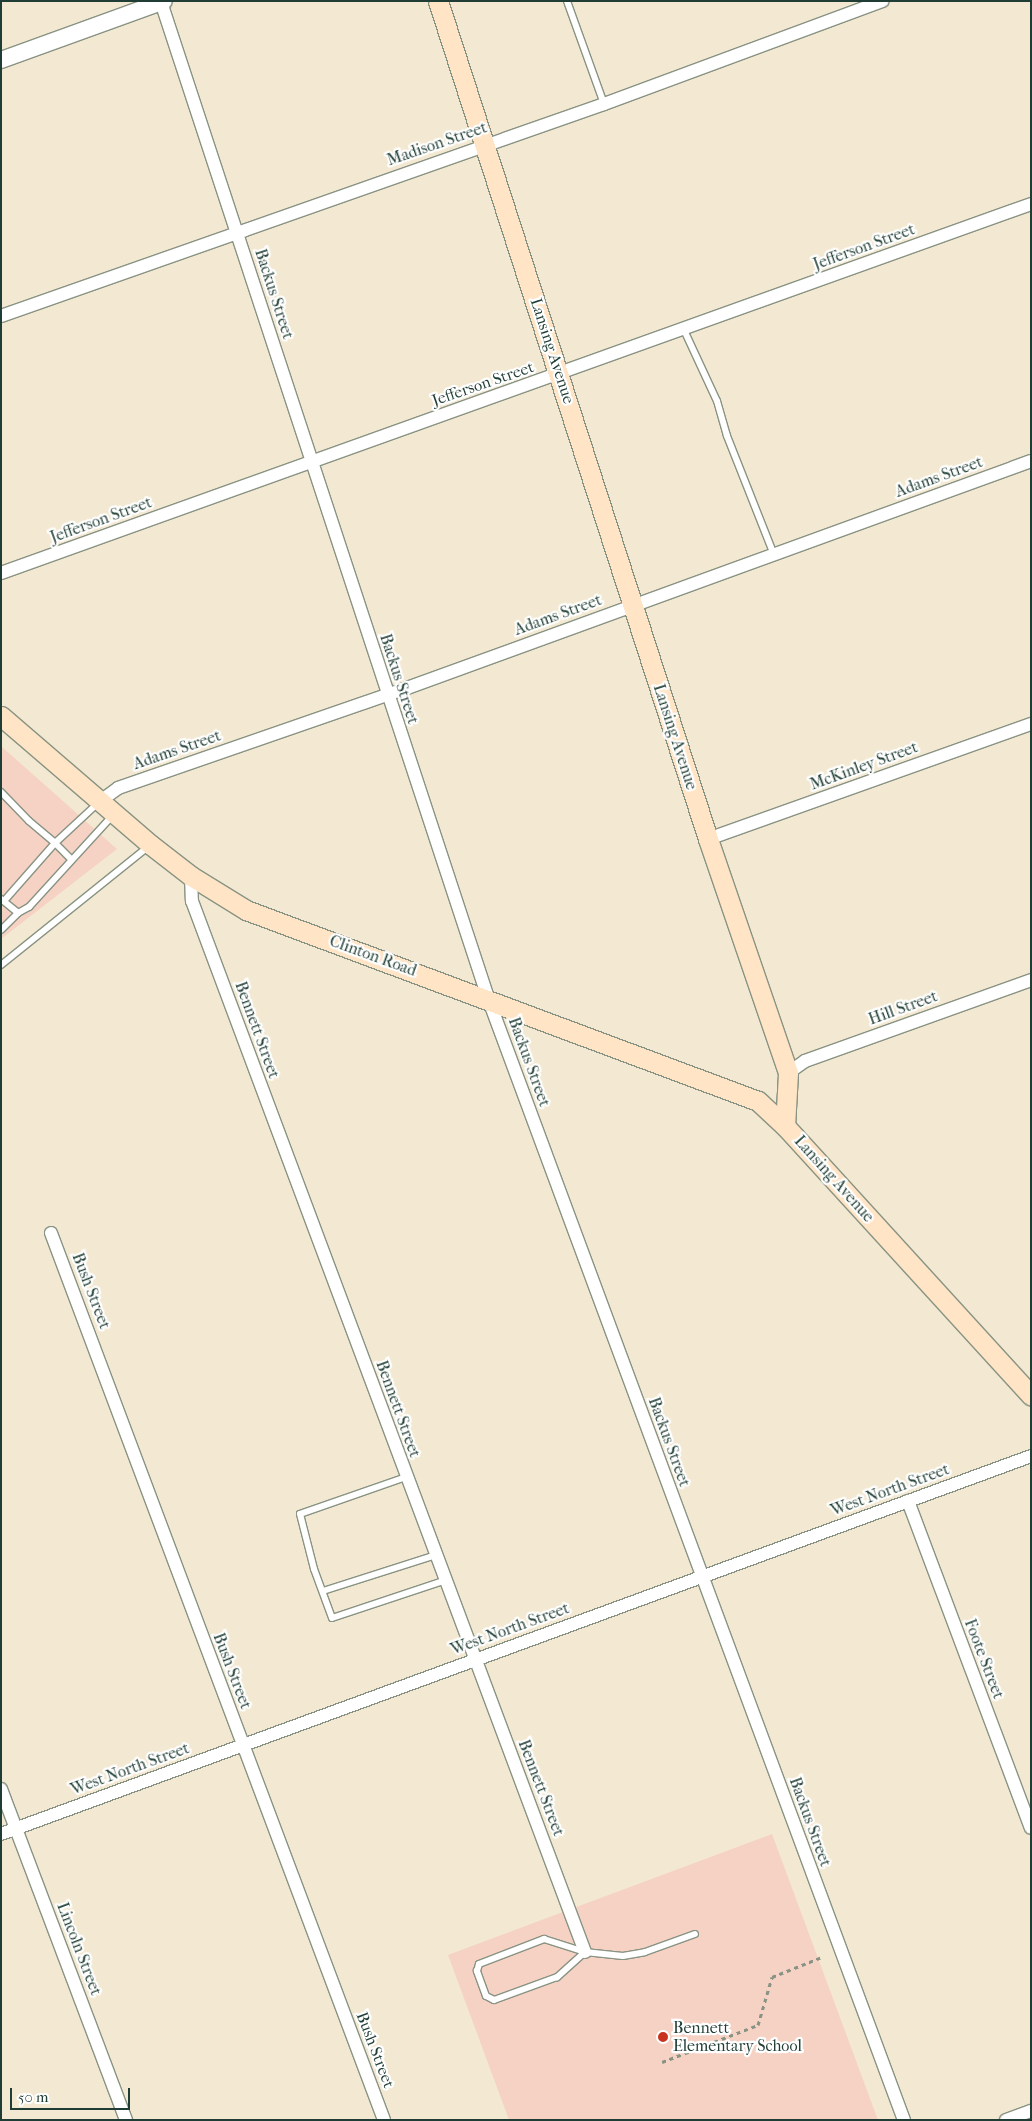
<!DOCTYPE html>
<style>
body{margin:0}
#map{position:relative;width:1032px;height:2121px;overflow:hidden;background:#f3e9d2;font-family:"IM FELL French Canon",serif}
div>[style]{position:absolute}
.built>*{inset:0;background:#f6d2c4}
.path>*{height:3px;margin-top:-1.5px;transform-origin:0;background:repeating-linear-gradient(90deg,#899383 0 4px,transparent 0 8px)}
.roads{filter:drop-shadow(1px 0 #899383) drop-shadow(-1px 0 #899383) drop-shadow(0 1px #899383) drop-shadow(0 -1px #899383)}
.service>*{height:6px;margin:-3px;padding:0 3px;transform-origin:3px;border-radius:3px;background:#fff}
.minor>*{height:12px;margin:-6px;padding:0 6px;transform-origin:6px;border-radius:6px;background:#fff}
.tertiary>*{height:16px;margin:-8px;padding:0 8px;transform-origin:8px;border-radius:8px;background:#fff}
.secondary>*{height:19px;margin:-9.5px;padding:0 9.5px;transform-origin:9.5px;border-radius:9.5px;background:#ffe4c6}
.dots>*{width:14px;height:14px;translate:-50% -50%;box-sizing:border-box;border:2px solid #fff;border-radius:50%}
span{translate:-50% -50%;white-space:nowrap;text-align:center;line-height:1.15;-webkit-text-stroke:4.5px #fff;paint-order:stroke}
.street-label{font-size:16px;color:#1f3d34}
.poi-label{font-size:16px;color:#1f3d34}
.left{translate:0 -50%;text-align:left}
.frame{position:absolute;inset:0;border:2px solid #1f3d34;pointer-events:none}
.scale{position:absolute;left:10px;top:2088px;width:120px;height:22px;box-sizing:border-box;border:2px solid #1f3d34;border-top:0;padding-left:6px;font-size:15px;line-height:18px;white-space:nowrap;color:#1f3d34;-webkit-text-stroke:4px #fff;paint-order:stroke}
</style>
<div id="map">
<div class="built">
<div style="clip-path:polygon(1px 746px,117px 849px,1px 939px)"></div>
<div style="clip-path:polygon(772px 1834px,878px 2120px,509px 2120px,448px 1955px)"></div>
</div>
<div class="path">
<div style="left:662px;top:2062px;width:103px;rotate:-21.1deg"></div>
<div style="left:758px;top:2025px;width:50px;rotate:-73.7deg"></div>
<div style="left:772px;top:1977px;width:54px;rotate:-21.8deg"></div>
</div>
<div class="roads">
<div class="service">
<div style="left:567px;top:1px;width:109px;rotate:70.2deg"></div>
<div style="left:684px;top:330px;width:78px;rotate:65.1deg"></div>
<div style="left:717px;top:401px;width:36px;rotate:74deg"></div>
<div style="left:727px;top:436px;width:128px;rotate:68.4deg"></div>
<div style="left:1px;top:792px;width:40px;rotate:46deg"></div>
<div style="left:29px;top:821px;width:34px;rotate:40deg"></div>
<div style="left:55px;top:843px;width:59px;rotate:-42.9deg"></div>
<div style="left:1px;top:899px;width:22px;rotate:39deg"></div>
<div style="left:18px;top:913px;width:13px;rotate:-29deg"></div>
<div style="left:29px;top:907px;width:125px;rotate:-47.6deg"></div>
<div style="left:4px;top:901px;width:77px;rotate:-48.7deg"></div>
<div style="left:55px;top:843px;width:23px;rotate:45deg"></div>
<div style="left:1px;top:930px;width:24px;rotate:-45deg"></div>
<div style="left:1px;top:965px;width:191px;rotate:-38.8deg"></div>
<div style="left:406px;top:1477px;width:112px;rotate:160.8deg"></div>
<div style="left:300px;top:1514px;width:57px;rotate:75.7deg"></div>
<div style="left:314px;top:1569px;width:52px;rotate:69.8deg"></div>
<div style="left:332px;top:1618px;width:120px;rotate:-18.4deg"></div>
<div style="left:323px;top:1591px;width:119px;rotate:-17.7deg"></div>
<div style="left:585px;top:1952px;width:38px;rotate:138deg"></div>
<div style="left:557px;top:1977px;width:67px;rotate:159.9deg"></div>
<div style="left:494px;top:2000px;width:9px;rotate:-153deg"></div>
<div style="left:486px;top:1996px;width:27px;rotate:-110deg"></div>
<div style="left:477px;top:1971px;width:7px;rotate:-74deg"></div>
<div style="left:479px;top:1964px;width:70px;rotate:-21deg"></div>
<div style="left:544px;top:1939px;width:43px;rotate:17.6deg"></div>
<div style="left:585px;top:1952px;width:38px;rotate:6deg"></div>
<div style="left:623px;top:1956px;width:22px;rotate:-10deg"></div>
<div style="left:645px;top:1952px;width:53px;rotate:-19.8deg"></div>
</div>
<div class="minor">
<div style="left:161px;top:2px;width:1048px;rotate:71.82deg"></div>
<div style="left:488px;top:998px;width:1197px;rotate:69.66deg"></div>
<div style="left:1px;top:316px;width:639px;rotate:-19.37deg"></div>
<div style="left:604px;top:104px;width:297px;rotate:-20.3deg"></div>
<div style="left:1px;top:573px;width:1094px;rotate:-19.71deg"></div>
<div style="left:99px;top:802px;width:24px;rotate:-36deg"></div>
<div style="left:118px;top:788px;width:306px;rotate:-19.1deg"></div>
<div style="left:407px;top:688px;width:664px;rotate:-19.99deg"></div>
<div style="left:708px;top:839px;width:343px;rotate:-19.6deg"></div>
<div style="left:191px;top:876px;width:25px;rotate:88deg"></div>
<div style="left:192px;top:901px;width:1122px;rotate:69.5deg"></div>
<div style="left:788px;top:1073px;width:21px;rotate:-35deg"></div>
<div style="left:805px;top:1061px;width:240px;rotate:-19.7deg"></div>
<div style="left:51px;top:1233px;width:947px;rotate:69.42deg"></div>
<div style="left:908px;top:1501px;width:349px;rotate:69.4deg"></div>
<div style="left:1px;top:1789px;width:354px;rotate:69.3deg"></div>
<div style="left:1px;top:1834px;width:1097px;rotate:-20.15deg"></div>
<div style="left:1006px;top:2120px;width:27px;rotate:-20deg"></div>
</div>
<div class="tertiary">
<div style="left:1px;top:60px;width:173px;rotate:-19.9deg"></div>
</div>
<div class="secondary">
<div style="left:438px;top:1px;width:880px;rotate:72.14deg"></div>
<div style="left:708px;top:839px;width:247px;rotate:71.1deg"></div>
<div style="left:788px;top:1073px;width:53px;rotate:93.2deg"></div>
<div style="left:1px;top:716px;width:198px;rotate:40.7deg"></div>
<div style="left:151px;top:845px;width:51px;rotate:37.8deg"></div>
<div style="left:191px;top:876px;width:65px;rotate:31.7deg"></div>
<div style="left:246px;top:910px;width:546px;rotate:20.46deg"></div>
<div style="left:758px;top:1101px;width:37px;rotate:43deg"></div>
<div style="left:785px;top:1126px;width:365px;rotate:47.6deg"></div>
</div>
</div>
<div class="dots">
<div style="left:663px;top:2037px;background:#c8321e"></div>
</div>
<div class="street-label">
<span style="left:437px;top:144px;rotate:-19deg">Madison Street</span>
<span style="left:864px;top:247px;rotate:-20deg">Jefferson Street</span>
<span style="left:274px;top:294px;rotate:72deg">Backus Street</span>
<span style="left:552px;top:351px;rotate:72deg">Lansing Avenue</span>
<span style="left:483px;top:384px;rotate:-19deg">Jefferson Street</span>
<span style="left:939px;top:477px;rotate:-20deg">Adams Street</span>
<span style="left:101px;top:520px;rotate:-20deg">Jefferson Street</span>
<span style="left:558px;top:615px;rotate:-20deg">Adams Street</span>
<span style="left:399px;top:679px;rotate:72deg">Backus Street</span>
<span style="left:675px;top:737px;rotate:72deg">Lansing Avenue</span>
<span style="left:177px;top:750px;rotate:-19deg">Adams Street</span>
<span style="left:864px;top:766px;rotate:-20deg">McKinley Street</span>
<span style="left:373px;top:956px;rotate:20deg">Clinton Road</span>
<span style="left:903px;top:1008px;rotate:-20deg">Hill Street</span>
<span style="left:257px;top:1030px;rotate:70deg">Bennett Street</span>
<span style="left:529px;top:1062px;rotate:70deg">Backus Street</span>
<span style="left:834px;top:1179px;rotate:48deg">Lansing Avenue</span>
<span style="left:91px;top:1291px;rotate:69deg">Bush Street</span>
<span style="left:398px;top:1409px;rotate:70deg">Bennett Street</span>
<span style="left:669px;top:1442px;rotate:70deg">Backus Street</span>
<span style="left:890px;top:1490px;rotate:-20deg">West North Street</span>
<span style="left:510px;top:1629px;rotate:-20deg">West North Street</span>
<span style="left:984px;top:1659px;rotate:69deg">Foote Street</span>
<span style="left:232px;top:1671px;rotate:69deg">Bush Street</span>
<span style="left:130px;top:1769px;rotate:-20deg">West North Street</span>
<span style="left:541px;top:1788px;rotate:69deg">Bennett Street</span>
<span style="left:810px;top:1822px;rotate:70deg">Backus Street</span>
<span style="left:79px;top:1949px;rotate:69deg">Lincoln Street</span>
<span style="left:375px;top:2050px;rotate:69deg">Bush Street</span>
</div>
<div class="poi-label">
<span class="left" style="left:673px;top:2037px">Bennett<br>Elementary School</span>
</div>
<div class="frame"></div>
<div class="scale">50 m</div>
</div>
